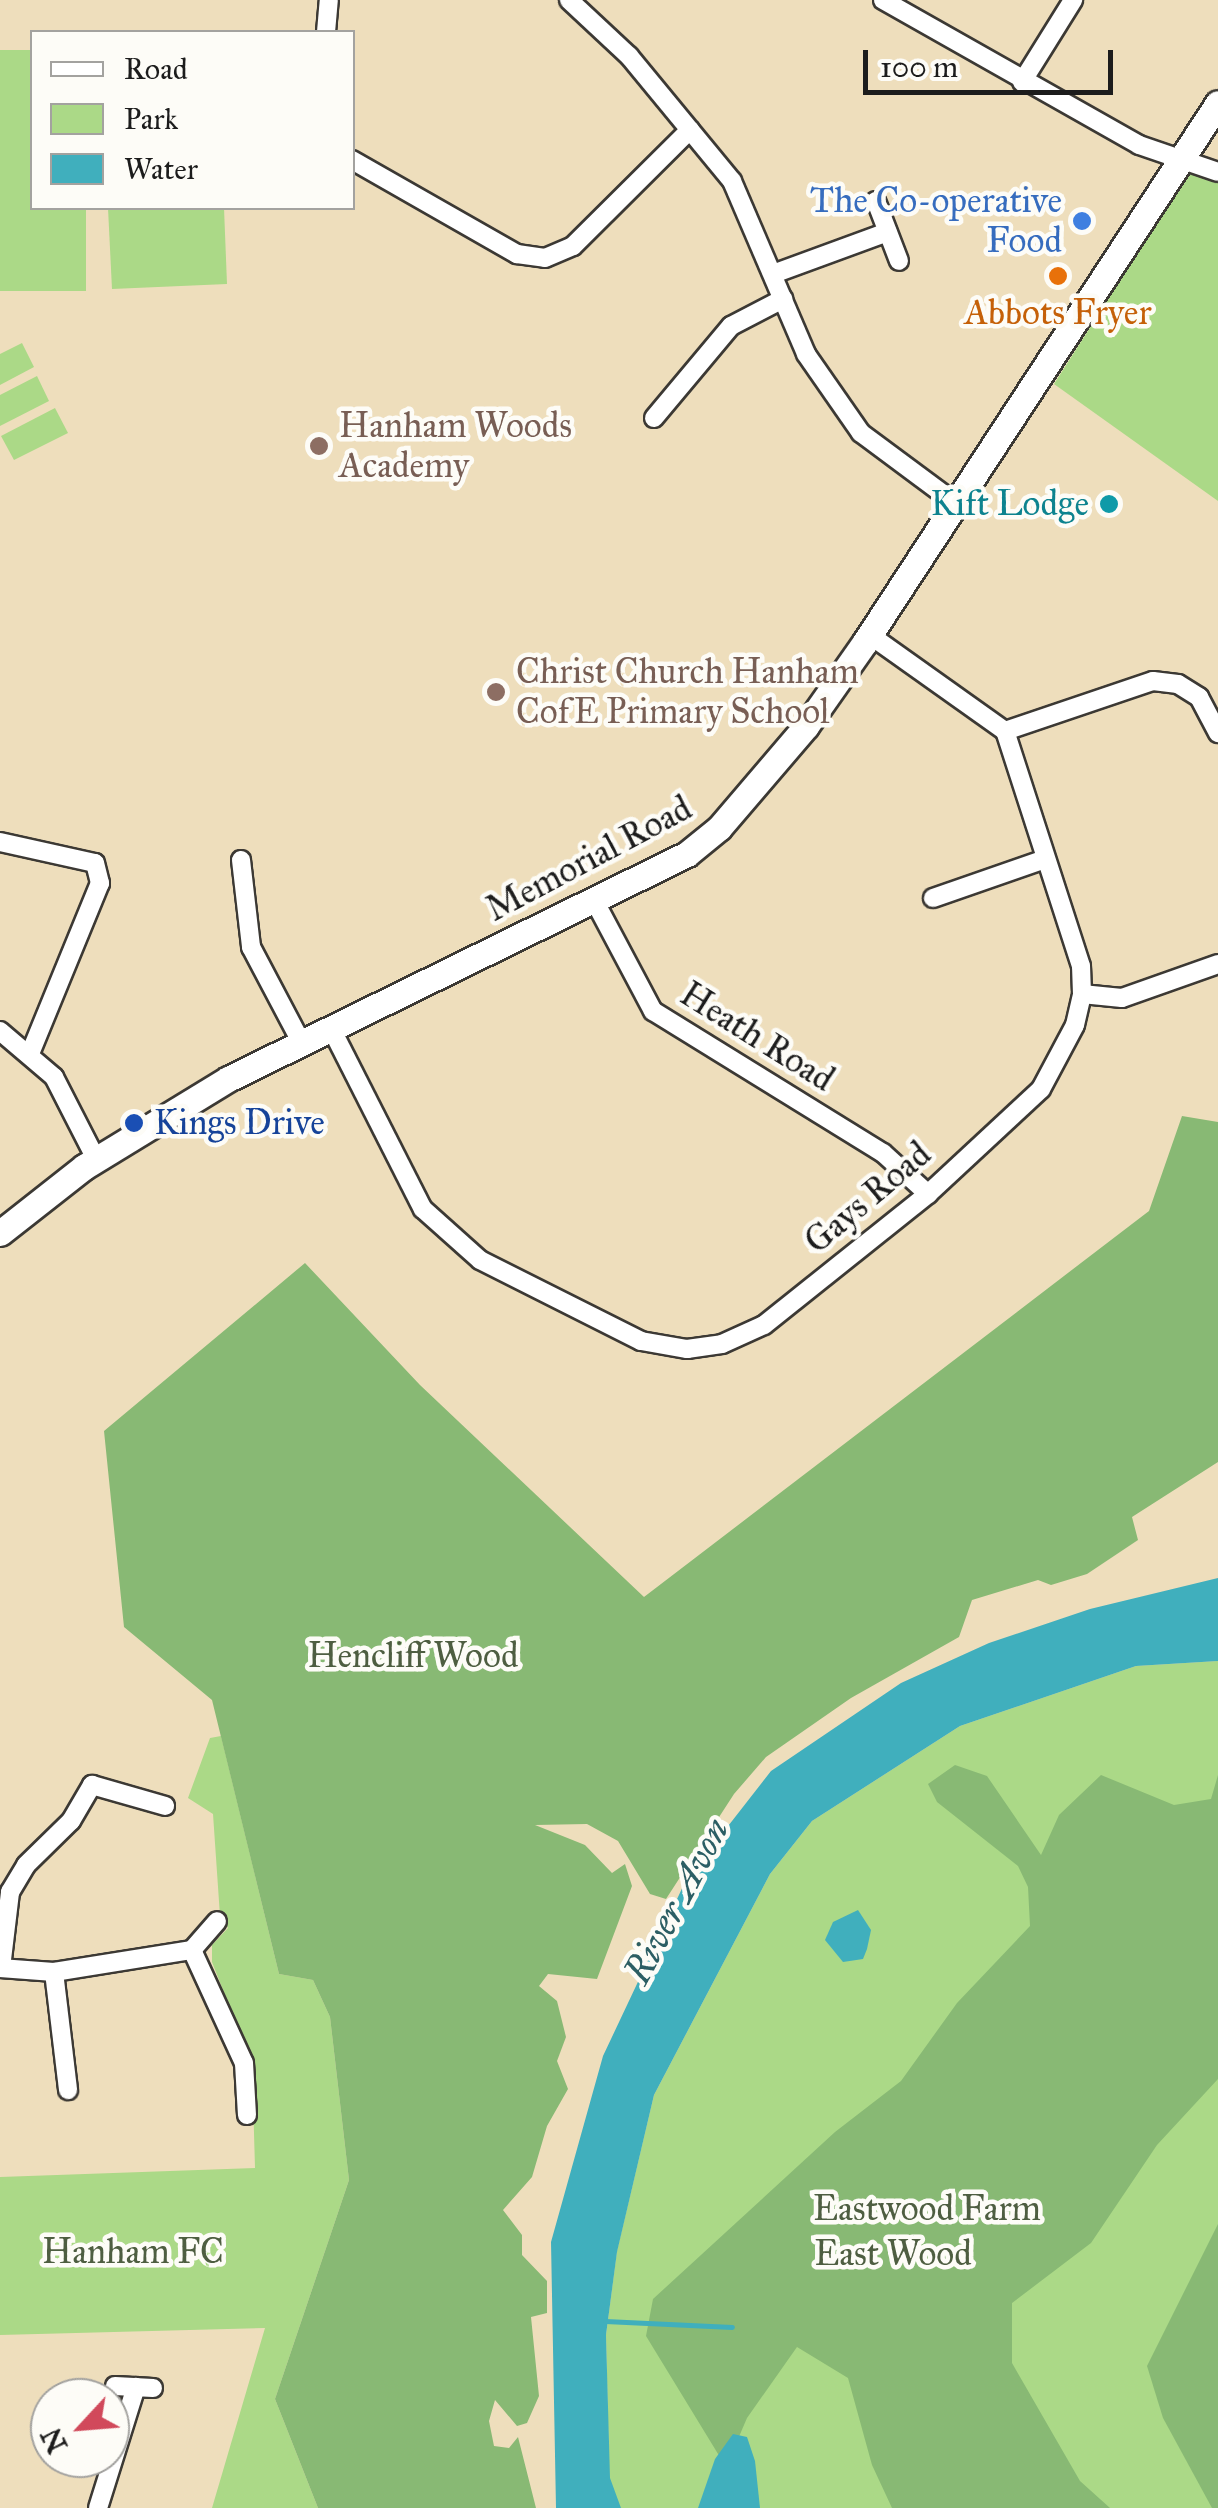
<!DOCTYPE html>
<style>
body{margin:0}
#map{position:relative;width:1218px;height:2508px;overflow:hidden;background:#eedebc;font-family:"IM FELL Great Primer",serif}
div>[style]{position:absolute}
.green>*{inset:0;background:#abd987}
.forest>*{inset:0;background:#88b974}
.water>*{inset:0;background:#40afbd}
.stream>*{height:5px;margin:-2.5px;padding:0 2.5px;transform-origin:2.5px;border-radius:2.5px;background:#40afbd}
.roads{filter:drop-shadow(2px 0 #3c3934) drop-shadow(-2px 0 #3c3934) drop-shadow(0 2px #3c3934) drop-shadow(0 -2px #3c3934)}
.street>*{height:18px;margin:-9px;padding:0 9px;transform-origin:9px;border-radius:9px;background:#fff}
.secondary>*{height:25px;margin:-12.5px;padding:0 12.5px;transform-origin:12.5px;border-radius:12.5px;background:#fff}
.dots>*{width:28px;height:28px;translate:-50% -50%;box-sizing:border-box;border:5px solid #fdfcf7;border-radius:50%}
span{translate:-50% -50%;white-space:nowrap;text-align:center;line-height:1.15;-webkit-text-stroke:9px #fdfcf7;paint-order:stroke}
.shop-label{font-size:35px;color:#366cbe}
.right{translate:-100% -50%;text-align:right}
.food-label{font-size:35px;color:#c56008}
.education-label{font-size:35px;color:#785e54}
.left{translate:0 -50%;text-align:left}
.culture-label{font-size:35px;color:#0d838f}
.street-label{font-size:35px;color:#1c1c1c}
.transit-label{font-size:35px;color:#164399}
.park-label{font-size:35px;color:#4e5e41}
.water-label{font-size:38px;color:#2c5e64;font-style:italic}
.legend{position:absolute;left:30px;top:30px;width:325px;height:180px;box-sizing:border-box;background:#fdfcf7;border:2px solid #a3a29f;margin:0;padding:12px 18px;list-style:none;font-size:30px;color:#1c1c1c}
.legend li{display:flex;align-items:center;gap:20px;height:50px}
.legend b{width:50px;border:2px solid #a3a29f}
.north{position:absolute;left:30px;top:2378px;width:100px;height:100px;box-sizing:border-box;background:#fdfcf7;border:2px solid #a3a29f;border-radius:50%;rotate:244deg;font-size:28px;font-weight:700;line-height:40px;text-align:center;color:#1c1c1c}
.north::after{content:'';display:block;margin:auto;width:35px;height:45px;background:#d1495b;clip-path:polygon(50% 0,100% 100%,50% 72%,0 100%)}
.scale{position:absolute;left:863px;top:50px;width:250px;height:45px;box-sizing:border-box;border:5px solid #1c1c1c;border-top:0;padding-left:12px;font-size:30px;line-height:35px;white-space:nowrap;color:#1c1c1c;-webkit-text-stroke:8px #fdfcf7;paint-order:stroke}
</style>
<div id="map">
<div class="green">
<div style="clip-path:polygon(0 50px,32px 50px,32px 208px,86px 208px,86px 291px,0 291px)"></div>
<div style="clip-path:polygon(1189px 172px,1218px 179px,1218px 501px,1054px 384px)"></div>
<div style="clip-path:polygon(108px 208px,224px 208px,227px 284px,112px 289px)"></div>
<div style="clip-path:polygon(22px 343px,34px 367px,0 385px,0 354px)"></div>
<div style="clip-path:polygon(37px 376px,49px 401px,0 426px,0 395px)"></div>
<div style="clip-path:polygon(55px 408px,68px 433px,14px 460px,1px 436px)"></div>
<div style="clip-path:polygon(1218px 1661px,1218px 2508px,610px 2508px,606px 2335px,617px 2251px,654px 2095px,770px 1874px,812px 1821px,960px 1726px,1136px 1666px)"></div>
<div style="clip-path:polygon(221px 1736px,279px 1974px,313px 1980px,330px 2017px,349px 2180px,275px 2399px,318px 2508px,212px 2508px,265px 2328px,0 2335px,0 2177px,255px 2168px,252px 2064px,212px 1962px,212px 1945px,228px 1928px,220px 1916px,213px 1814px,188px 1798px,210px 1738px)"></div>
</div>
<div class="forest">
<div style="clip-path:polygon(1182px 1116px,1218px 1122px,1218px 1462px,1132px 1517px,1138px 1540px,1087px 1574px,1051px 1585px,1038px 1580px,972px 1600px,959px 1637px,851px 1698px,766px 1757px,734px 1794px,666px 1899px,650px 1894px,618px 1841px,587px 1824px,535px 1825px,585px 1845px,612px 1873px,625px 1864px,632px 1886px,597px 1979px,548px 1974px,539px 1986px,557px 2001px,566px 2037px,557px 2061px,568px 2089px,547px 2126px,532px 2177px,503px 2210px,522px 2235px,522px 2255px,547px 2281px,547px 2313px,531px 2317px,539px 2396px,527px 2423px,517px 2426px,495px 2400px,489px 2421px,494px 2446px,509px 2448px,518px 2437px,536px 2508px,318px 2508px,275px 2399px,349px 2180px,330px 2017px,313px 1980px,279px 1974px,212px 1700px,124px 1627px,104px 1431px,305px 1263px,420px 1385px,644px 1597px,1149px 1211px)"></div>
<div style="clip-path:polygon(955px 1765px,987px 1776px,1041px 1855px,1059px 1815px,1101px 1775px,1174px 1805px,1211px 1799px,1218px 1775px,1218px 2079px,1157px 2145px,1091px 2243px,1012px 2303px,1012px 2363px,1080px 2481px,1110px 2508px,892px 2508px,872px 2465px,848px 2378px,797px 2347px,747px 2418px,726px 2467px,646px 2336px,653px 2299px,835px 2132px,901px 2081px,957px 2003px,1030px 1926px,1028px 1887px,1018px 1866px,937px 1802px,928px 1784px)"></div>
<div style="clip-path:polygon(1218px 2224px,1218px 2508px,1212px 2508px,1163px 2418px,1147px 2366px)"></div>
</div>
<div class="water">
<div style="clip-path:polygon(1218px 1578px,1218px 1661px,1136px 1666px,960px 1726px,812px 1821px,770px 1874px,654px 2095px,617px 2252px,606px 2335px,610px 2478px,621px 2508px,556px 2508px,551px 2242px,603px 2056px,686px 1880px,771px 1771px,901px 1683px,989px 1643px,1090px 1609px)"></div>
<div style="clip-path:polygon(858px 1910px,871px 1930px,867px 1949px,863px 1959px,843px 1962px,825px 1940px,833px 1922px)"></div>
<div style="clip-path:polygon(733px 2434px,747px 2437px,755px 2461px,760px 2508px,698px 2508px,715px 2459px)"></div>
</div>
<div class="stream">
<div style="left:605px;top:2321px;width:127px;rotate:2.7deg"></div>
</div>
<div class="roads">
<div class="street">
<div style="left:569px;top:0;width:82px;rotate:43deg"></div>
<div style="left:629px;top:56px;width:162px;rotate:50.5deg"></div>
<div style="left:732px;top:181px;width:188px;rotate:66.8deg"></div>
<div style="left:806px;top:354px;width:96px;rotate:55.2deg"></div>
<div style="left:861px;top:433px;width:121px;rotate:36.6deg"></div>
<div style="left:883px;top:0;width:294px;rotate:29.5deg"></div>
<div style="left:1139px;top:145px;width:83px;rotate:18.9deg"></div>
<div style="left:326px;top:32px;width:32px;rotate:-85deg"></div>
<div style="left:1022px;top:82px;width:97px;rotate:-58.1deg"></div>
<div style="left:352px;top:160px;width:190px;rotate:29.7deg"></div>
<div style="left:517px;top:254px;width:28px;rotate:8deg"></div>
<div style="left:545px;top:258px;width:30px;rotate:-23deg"></div>
<div style="left:573px;top:246px;width:165px;rotate:-44.8deg"></div>
<div style="left:876px;top:201px;width:64px;rotate:69deg"></div>
<div style="left:773px;top:274px;width:122px;rotate:-20.1deg"></div>
<div style="left:654px;top:418px;width:120px;rotate:-50.1deg"></div>
<div style="left:731px;top:326px;width:59px;rotate:-27.4deg"></div>
<div style="left:1005px;top:731px;width:156px;rotate:-18.7deg"></div>
<div style="left:1153px;top:681px;width:25px;rotate:7deg"></div>
<div style="left:1178px;top:684px;width:25px;rotate:32deg"></div>
<div style="left:1199px;top:697px;width:41px;rotate:62.2deg"></div>
<div style="left:0;top:842px;width:97px;rotate:12.5deg"></div>
<div style="left:95px;top:863px;width:21px;rotate:76deg"></div>
<div style="left:100px;top:883px;width:182px;rotate:112.3deg"></div>
<div style="left:241px;top:860px;width:88px;rotate:83.4deg"></div>
<div style="left:251px;top:947px;width:107px;rotate:62.2deg"></div>
<div style="left:933px;top:898px;width:119px;rotate:-19.2deg"></div>
<div style="left:594px;top:900px;width:126px;rotate:62deg"></div>
<div style="left:653px;top:1011px;width:270px;rotate:31.7deg"></div>
<div style="left:883px;top:1153px;width:61px;rotate:42.3deg"></div>
<div style="left:1082px;top:994px;width:40px;rotate:5.7deg"></div>
<div style="left:1122px;top:998px;width:102px;rotate:-19.5deg"></div>
<div style="left:331px;top:1028px;width:203px;rotate:63.1deg"></div>
<div style="left:423px;top:1209px;width:76px;rotate:41.8deg"></div>
<div style="left:480px;top:1260px;width:180px;rotate:26.7deg"></div>
<div style="left:641px;top:1341px;width:47px;rotate:9.9deg"></div>
<div style="left:687px;top:1349px;width:35px;rotate:-8deg"></div>
<div style="left:722px;top:1344px;width:46px;rotate:-24.3deg"></div>
<div style="left:764px;top:1325px;width:210px;rotate:-38.6deg"></div>
<div style="left:928px;top:1194px;width:154px;rotate:-42.9deg"></div>
<div style="left:1041px;top:1089px;width:72px;rotate:-62deg"></div>
<div style="left:1075px;top:1025px;width:32px;rotate:-77deg"></div>
<div style="left:1082px;top:994px;width:28px;rotate:-92deg"></div>
<div style="left:1081px;top:966px;width:247px;rotate:-107.9deg"></div>
<div style="left:1005px;top:731px;width:166px;rotate:-144.6deg"></div>
<div style="left:0;top:1031px;width:71px;rotate:40.4deg"></div>
<div style="left:54px;top:1077px;width:92px;rotate:62.9deg"></div>
<div style="left:192px;top:1950px;width:124px;rotate:65.3deg"></div>
<div style="left:244px;top:2063px;width:52px;rotate:86.7deg"></div>
<div style="left:0;top:1968px;width:54px;rotate:4.2deg"></div>
<div style="left:54px;top:1972px;width:140px;rotate:-9.1deg"></div>
<div style="left:192px;top:1950px;width:38px;rotate:-49deg"></div>
<div style="left:1px;top:1968px;width:77px;rotate:-83.2deg"></div>
<div style="left:10px;top:1892px;width:31px;rotate:-59deg"></div>
<div style="left:26px;top:1865px;width:63px;rotate:-44.4deg"></div>
<div style="left:71px;top:1821px;width:42px;rotate:-59.7deg"></div>
<div style="left:92px;top:1785px;width:76px;rotate:16deg"></div>
<div style="left:54px;top:1972px;width:119px;rotate:83.2deg"></div>
<div style="left:115px;top:2386px;width:38px;rotate:3deg"></div>
<div style="left:98px;top:2508px;width:127px;rotate:-72.6deg"></div>
</div>
<div class="secondary">
<div style="left:0;top:1233px;width:107px;rotate:-38.2deg"></div>
<div style="left:84px;top:1167px;width:169px;rotate:-31.4deg"></div>
<div style="left:228px;top:1079px;width:511px;rotate:-26.11deg"></div>
<div style="left:687px;top:854px;width:41px;rotate:-39.1deg"></div>
<div style="left:719px;top:828px;width:134px;rotate:-49.5deg"></div>
<div style="left:806px;top:726px;width:103px;rotate:-54.9deg"></div>
<div style="left:865px;top:642px;width:644px;rotate:-56.78deg"></div>
</div>
</div>
<div class="dots">
<div style="left:1082px;top:221px;background:#3f7fe0"></div>
<div style="left:1058px;top:276px;background:#e8710a"></div>
<div style="left:319px;top:446px;background:#8d6e63"></div>
<div style="left:1109px;top:504px;background:#0f9aa8"></div>
<div style="left:496px;top:692px;background:#8d6e63"></div>
<div style="left:134px;top:1123px;background:#1a4fb4"></div>
</div>
<div class="shop-label">
<span class="right" style="left:1062px;top:221px">The Co-operative<br>Food</span>
</div>
<div class="food-label">
<span style="left:1058px;top:313px">Abbots Fryer</span>
</div>
<div class="education-label">
<span class="left" style="left:339px;top:446px">Hanham Woods<br>Academy</span>
<span class="left" style="left:516px;top:692px">Christ Church Hanham<br>CofE Primary School</span>
</div>
<div class="culture-label">
<span class="right" style="left:1089px;top:504px">Kift Lodge</span>
</div>
<div class="street-label">
<span style="left:589px;top:859px;rotate:-28deg">Memorial Road</span>
<span style="left:757px;top:1037px;rotate:32deg">Heath Road</span>
<span style="left:868px;top:1198px;rotate:-40deg">Gays Road</span>
</div>
<div class="transit-label">
<span class="left" style="left:154px;top:1123px">Kings Drive</span>
</div>
<div class="park-label">
<span style="left:413px;top:1656px">Hencliff Wood</span>
<span style="left:927px;top:2209px">Eastwood Farm</span>
<span style="left:133px;top:2252px">Hanham FC</span>
<span style="left:893px;top:2254px">East Wood</span>
</div>
<div class="water-label">
<span style="left:677px;top:1901px;rotate:-62deg">River Avon</span>
</div>
<ul class="legend">
<li><b style="height:12px;background:#fff"></b>Road</li>
<li><b style="height:28px;background:#abd987"></b>Park</li>
<li><b style="height:28px;background:#40afbd"></b>Water</li>
</ul>
<div class="north">N</div>
<div class="scale">100 m</div>
</div>
